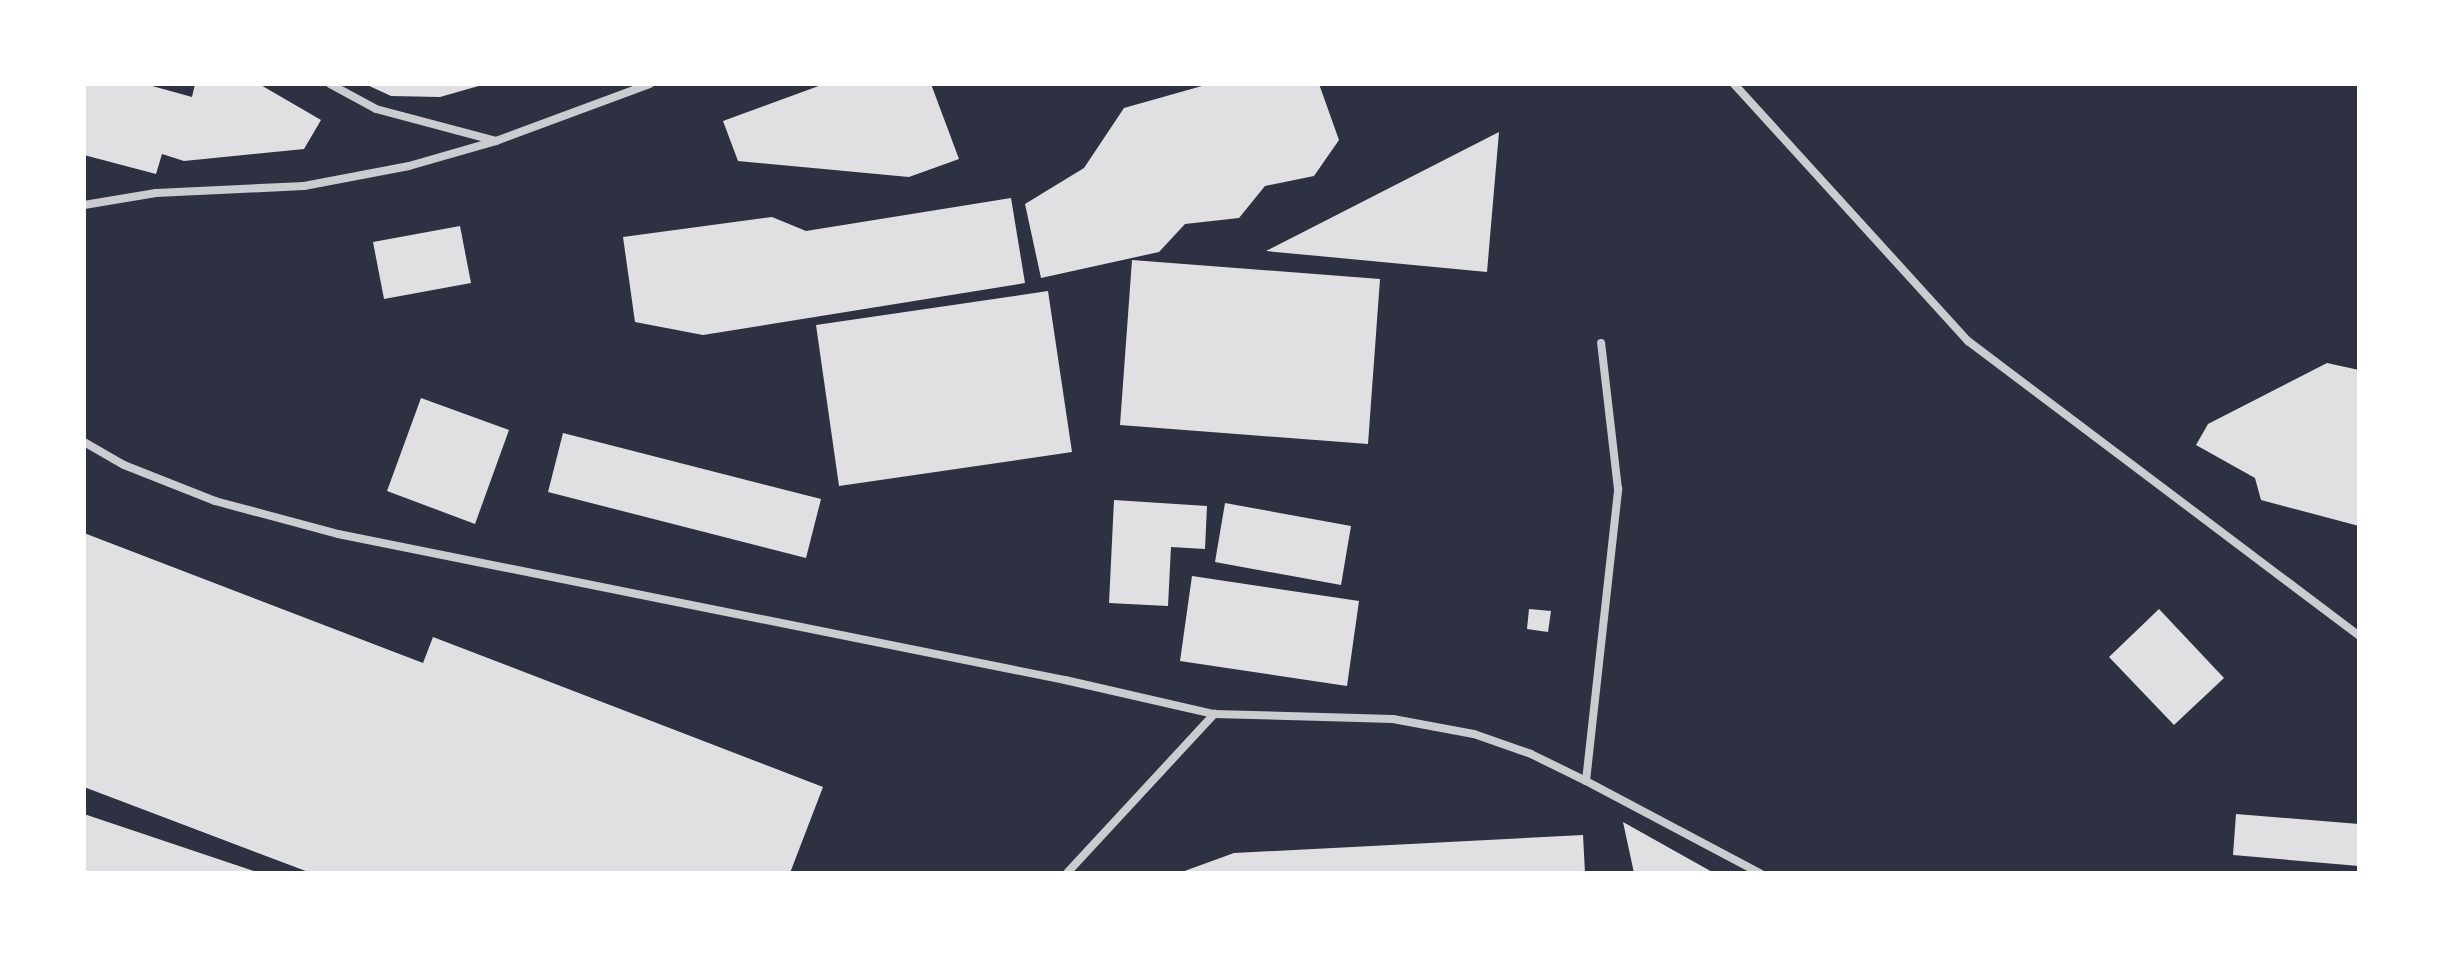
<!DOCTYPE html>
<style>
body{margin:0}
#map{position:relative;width:2443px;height:957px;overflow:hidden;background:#2d3142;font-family:"Fira Sans",sans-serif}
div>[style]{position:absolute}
.building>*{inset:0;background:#e0e0e3}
.minor>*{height:8px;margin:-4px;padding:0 4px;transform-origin:4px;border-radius:4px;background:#caccd0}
span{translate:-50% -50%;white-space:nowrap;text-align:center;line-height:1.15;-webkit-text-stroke:7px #fff;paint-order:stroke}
.frame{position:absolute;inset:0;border:86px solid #fff;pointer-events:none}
</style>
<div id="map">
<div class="building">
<div style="clip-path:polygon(84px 84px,145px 84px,192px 97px,195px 84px,259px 84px,321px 120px,304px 149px,184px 161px,162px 154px,156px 174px,84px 155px)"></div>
<div style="clip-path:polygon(365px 84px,482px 84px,482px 85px,440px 97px,391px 96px)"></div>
<div style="clip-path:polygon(824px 84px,931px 84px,959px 159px,909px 177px,738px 161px,723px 121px)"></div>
<div style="clip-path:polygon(1209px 84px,1319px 84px,1339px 140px,1314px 176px,1265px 186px,1239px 218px,1185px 224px,1159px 252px,1041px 278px,1025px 204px,1084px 168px,1124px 108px)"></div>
<div style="clip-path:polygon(1499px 132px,1487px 272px,1266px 251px)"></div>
<div style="clip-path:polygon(1011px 198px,1025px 283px,703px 335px,635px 322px,623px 237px,772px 217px,806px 231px)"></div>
<div style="clip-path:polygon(460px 226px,471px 283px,384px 299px,373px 242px)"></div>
<div style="clip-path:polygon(1132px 260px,1380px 279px,1368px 444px,1120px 425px)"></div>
<div style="clip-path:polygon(1048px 291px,1072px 452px,839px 486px,816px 325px)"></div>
<div style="clip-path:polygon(2327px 363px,2359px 370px,2359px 526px,2261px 500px,2255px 478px,2196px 445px,2208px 424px)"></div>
<div style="clip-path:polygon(421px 398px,509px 430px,475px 524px,387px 491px)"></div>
<div style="clip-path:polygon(563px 433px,821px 499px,806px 558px,548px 492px)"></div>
<div style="clip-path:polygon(1114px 500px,1207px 506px,1205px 549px,1171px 547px,1168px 606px,1109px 603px)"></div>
<div style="clip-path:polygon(1225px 503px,1351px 526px,1341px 585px,1215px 562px)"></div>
<div style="clip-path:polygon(84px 533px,423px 663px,433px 637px,823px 787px,790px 873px,311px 873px,84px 787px)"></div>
<div style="clip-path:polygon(1192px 576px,1359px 601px,1347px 686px,1180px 661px)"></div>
<div style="clip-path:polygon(1529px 609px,1551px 611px,1548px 632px,1527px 629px)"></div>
<div style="clip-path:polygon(2159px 609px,2224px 678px,2174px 725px,2109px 657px)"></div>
<div style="clip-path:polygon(84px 814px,257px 872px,257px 873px,84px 873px)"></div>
<div style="clip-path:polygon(2236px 814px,2359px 824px,2359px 866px,2233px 855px)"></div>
<div style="clip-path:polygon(1623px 822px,1714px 873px,1634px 873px)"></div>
<div style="clip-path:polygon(1583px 835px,1585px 873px,1179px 873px,1234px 853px)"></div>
</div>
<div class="minor">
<div style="left:330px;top:84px;width:52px;rotate:28.5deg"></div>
<div style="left:376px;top:109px;width:124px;rotate:14.9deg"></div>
<div style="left:1734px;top:84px;width:348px;rotate:47.7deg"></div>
<div style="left:1968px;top:341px;width:490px;rotate:37deg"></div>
<div style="left:84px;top:205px;width:73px;rotate:-9.5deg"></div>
<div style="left:156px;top:193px;width:148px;rotate:-2.7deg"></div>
<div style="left:304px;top:186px;width:107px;rotate:-10.8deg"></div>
<div style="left:409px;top:166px;width:91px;rotate:-16deg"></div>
<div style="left:496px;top:141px;width:164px;rotate:-20.3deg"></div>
<div style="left:84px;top:442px;width:46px;rotate:29.9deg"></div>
<div style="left:124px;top:465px;width:98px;rotate:21.6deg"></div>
<div style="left:215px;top:501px;width:127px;rotate:15deg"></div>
<div style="left:338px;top:534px;width:742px;rotate:11.36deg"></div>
<div style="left:1065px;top:680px;width:153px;rotate:12.9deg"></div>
<div style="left:1214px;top:714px;width:179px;rotate:1.6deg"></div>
<div style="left:1393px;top:719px;width:82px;rotate:10.5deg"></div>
<div style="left:1474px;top:734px;width:60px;rotate:19.3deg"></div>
<div style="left:1531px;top:754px;width:61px;rotate:26.1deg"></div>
<div style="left:1586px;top:781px;width:197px;rotate:27.9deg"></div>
<div style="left:1586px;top:781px;width:294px;rotate:-83.7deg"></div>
<div style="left:1618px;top:489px;width:147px;rotate:-96.6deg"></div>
<div style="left:1067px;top:873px;width:217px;rotate:-47.2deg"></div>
</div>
<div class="frame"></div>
</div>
